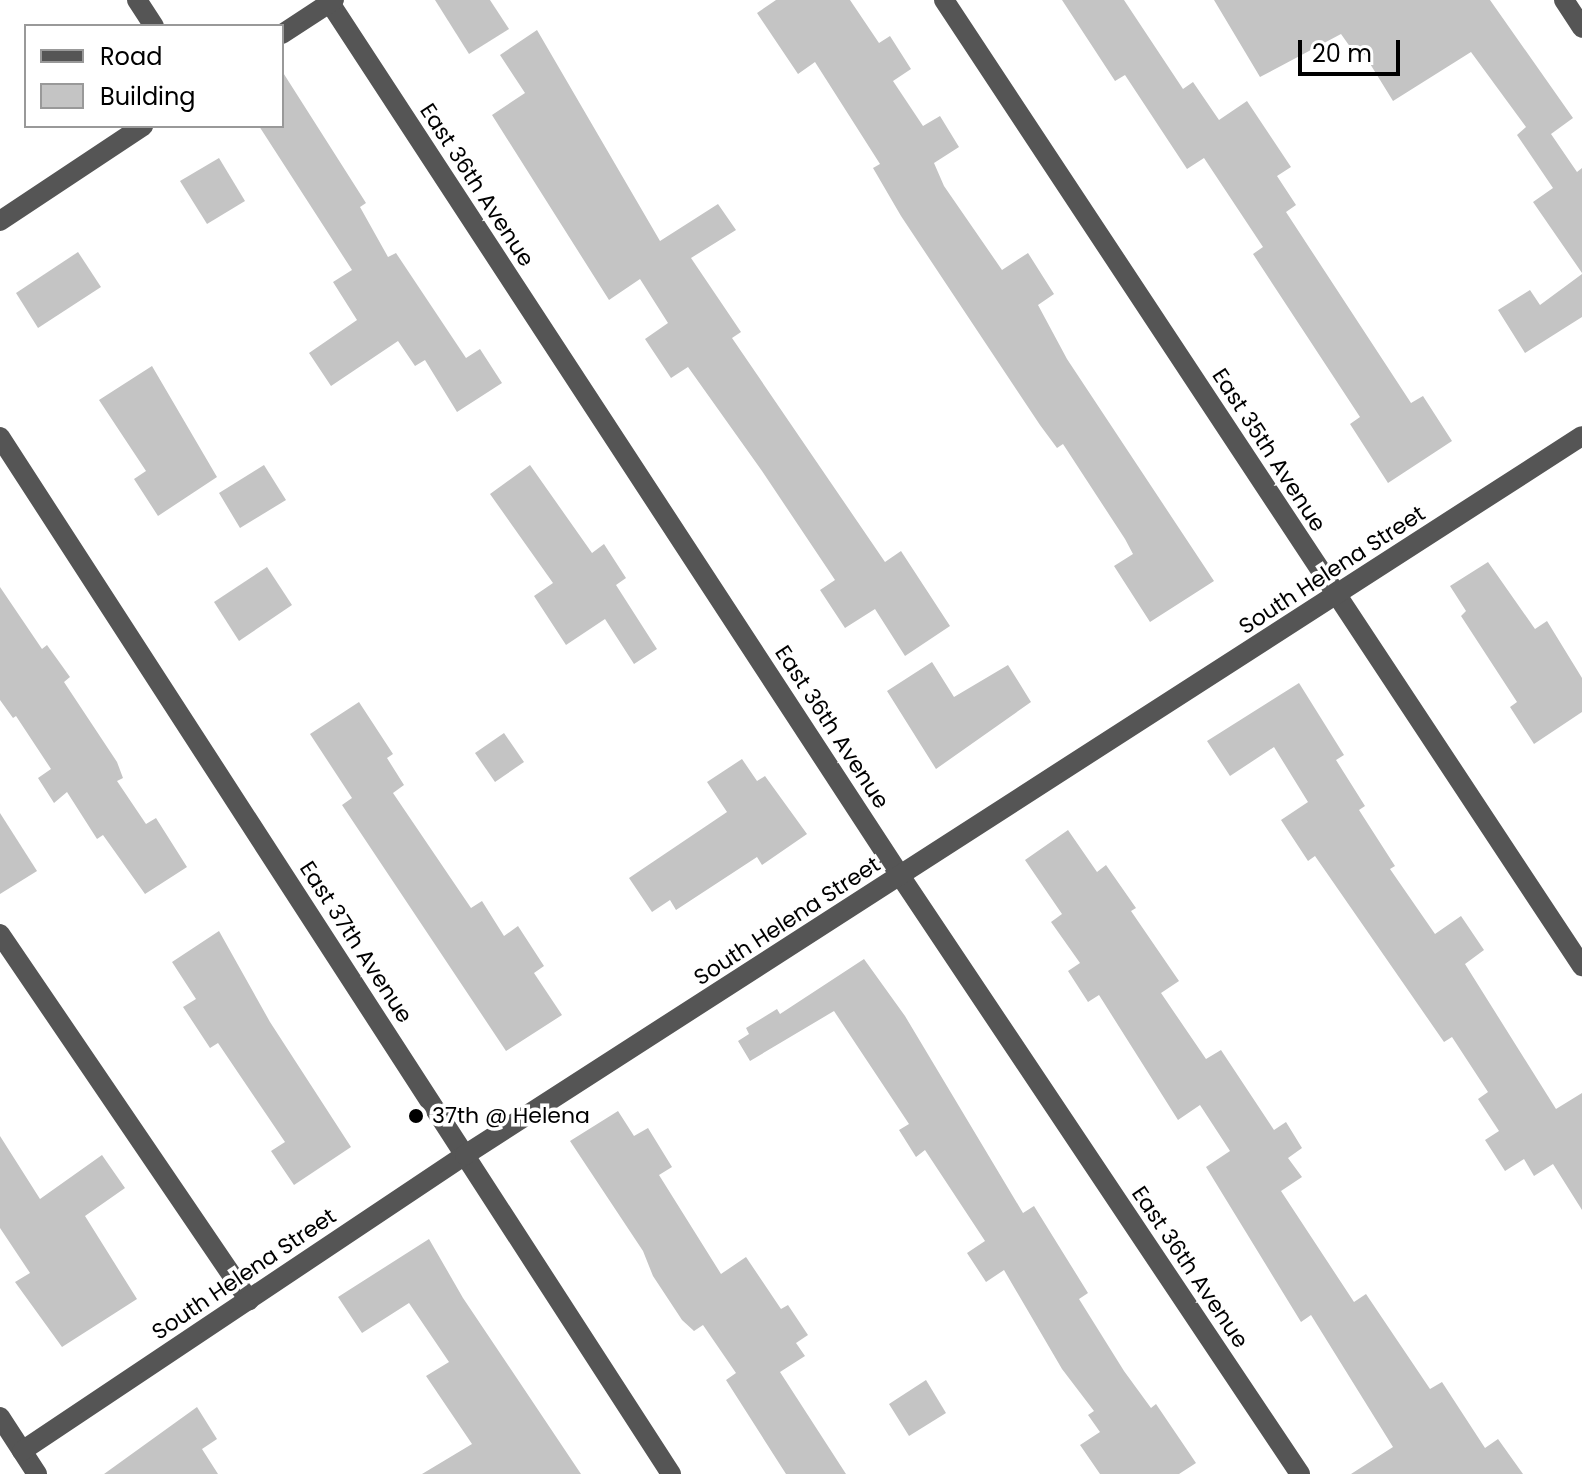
<!DOCTYPE html>
<style>
body{margin:0}
#map{position:relative;width:1582px;height:1474px;overflow:hidden;background:#fff;font-family:Poppins,sans-serif}
div>[style]{position:absolute}
.building>*{inset:0;background:#c4c4c4}
.minor>*{height:20px;margin:-10px;padding:0 10px;transform-origin:10px;border-radius:10px;background:#555}
.dots>*{width:22px;height:22px;translate:-50% -50%;box-sizing:border-box;border:4px solid #fff;border-radius:50%}
span{translate:-50% -50%;white-space:nowrap;text-align:center;line-height:1.15;-webkit-text-stroke:7px #fff;paint-order:stroke}
.street-label{font-size:22px;color:#000}
.poi-label{font-size:22px;color:#000}
.left{translate:0 -50%;text-align:left}
.legend{position:absolute;left:24px;top:24px;width:260px;height:104px;box-sizing:border-box;background:#fff;border:2px solid #999;margin:0;padding:10px 14px;list-style:none;font-size:24px;color:#000}
.legend li{display:flex;align-items:center;gap:16px;height:40px}
.legend b{width:40px;border:2px solid #999}
.scale{position:absolute;left:1298px;top:40px;width:102px;height:36px;box-sizing:border-box;border:4px solid #000;border-top:0;padding-left:10px;font-size:24px;line-height:28px;white-space:nowrap;color:#000;-webkit-text-stroke:6px #fff;paint-order:stroke}
</style>
<div id="map">
<div class="building">
<div style="clip-path:polygon(435px 0,490px 0,509px 29px,469px 54px)"></div>
<div style="clip-path:polygon(776px 0,850px 0,879px 43px,890px 36px,911px 69px,893px 81px,923px 126px,940px 116px,959px 147px,934px 163px,944px 186px,1002px 270px,1028px 253px,1054px 294px,1038px 305px,1067px 359px,1214px 581px,1150px 622px,1114px 566px,1133px 554px,1125px 539px,1063px 444px,1057px 448px,1040px 425px,901px 216px,873px 168px,880px 164px,815px 62px,798px 74px,757px 13px)"></div>
<div style="clip-path:polygon(1062px 0,1124px 0,1183px 89px,1193px 82px,1219px 120px,1247px 101px,1291px 167px,1277px 176px,1296px 205px,1286px 212px,1411px 403px,1423px 396px,1452px 441px,1388px 483px,1350px 424px,1360px 417px,1253px 254px,1263px 247px,1204px 158px,1187px 169px,1125px 75px,1115px 81px)"></div>
<div style="clip-path:polygon(1214px 0,1490px 0,1573px 118px,1551px 134px,1577px 172px,1582px 168px,1582px 273px,1533px 202px,1553px 188px,1517px 135px,1526px 127px,1471px 52px,1393px 101px,1364px 54px,1358px 58px,1341px 34px,1260px 77px)"></div>
<div style="clip-path:polygon(537px 30px,660px 241px,718px 204px,736px 230px,691px 258px,741px 332px,732px 338px,885px 562px,901px 551px,950px 626px,905px 656px,875px 609px,845px 628px,820px 590px,835px 580px,762px 471px,688px 367px,671px 378px,645px 339px,668px 323px,640px 279px,609px 300px,492px 115px,525px 93px,500px 55px)"></div>
<div style="clip-path:polygon(282px 71px,366px 203px,360px 207px,388px 257px,396px 253px,466px 358px,480px 349px,502px 383px,457px 412px,425px 360px,415px 366px,398px 341px,331px 386px,309px 353px,357px 320px,333px 282px,352px 270px,259px 126px,282px 126px)"></div>
<div style="clip-path:polygon(219px 158px,245px 201px,207px 224px,180px 181px)"></div>
<div style="clip-path:polygon(78px 252px,101px 287px,38px 328px,16px 293px)"></div>
<div style="clip-path:polygon(1582px 274px,1582px 317px,1525px 353px,1498px 310px,1530px 290px,1540px 305px)"></div>
<div style="clip-path:polygon(152px 366px,217px 477px,158px 516px,134px 479px,146px 471px,99px 400px)"></div>
<div style="clip-path:polygon(264px 465px,286px 500px,240px 528px,219px 493px)"></div>
<div style="clip-path:polygon(530px 465px,592px 553px,604px 544px,626px 578px,616px 585px,657px 649px,634px 664px,605px 619px,566px 645px,534px 596px,553px 583px,490px 494px)"></div>
<div style="clip-path:polygon(1488px 562px,1535px 629px,1547px 621px,1582px 678px,1582px 712px,1534px 744px,1510px 707px,1517px 702px,1461px 616px,1466px 611px,1450px 586px)"></div>
<div style="clip-path:polygon(267px 567px,292px 605px,239px 641px,214px 602px)"></div>
<div style="clip-path:polygon(0 587px,42px 649px,47px 645px,70px 677px,64px 682px,117px 762px,123px 778px,117px 781px,146px 824px,156px 818px,187px 867px,145px 894px,103px 835px,97px 839px,67px 792px,54px 803px,38px 778px,51px 769px,16px 716px,13px 718px,0 700px)"></div>
<div style="clip-path:polygon(932px 662px,954px 697px,1008px 665px,1031px 702px,936px 769px,887px 691px)"></div>
<div style="clip-path:polygon(1299px 683px,1344px 755px,1336px 760px,1365px 806px,1359px 810px,1395px 866px,1390px 869px,1435px 934px,1461px 916px,1484px 950px,1465px 964px,1556px 1109px,1582px 1093px,1582px 1210px,1553px 1164px,1534px 1176px,1524px 1159px,1505px 1171px,1485px 1140px,1499px 1131px,1478px 1099px,1488px 1092px,1452px 1037px,1444px 1042px,1315px 856px,1308px 861px,1281px 820px,1308px 802px,1274px 747px,1230px 776px,1207px 741px)"></div>
<div style="clip-path:polygon(359px 702px,393px 754px,387px 758px,404px 785px,393px 793px,471px 908px,482px 901px,504px 936px,518px 926px,544px 966px,534px 973px,562px 1015px,506px 1051px,342px 805px,352px 798px,310px 734px)"></div>
<div style="clip-path:polygon(504px 733px,524px 762px,495px 782px,475px 753px)"></div>
<div style="clip-path:polygon(742px 759px,757px 781px,765px 776px,807px 834px,762px 865px,757px 857px,676px 910px,670px 900px,652px 912px,629px 878px,727px 812px,707px 782px)"></div>
<div style="clip-path:polygon(0 813px,37px 871px,0 894px)"></div>
<div style="clip-path:polygon(1068px 830px,1097px 872px,1106px 865px,1136px 908px,1131px 911px,1179px 981px,1161px 993px,1206px 1059px,1221px 1050px,1274px 1130px,1286px 1122px,1302px 1148px,1288px 1158px,1302px 1177px,1281px 1191px,1354px 1302px,1366px 1294px,1430px 1389px,1442px 1382px,1485px 1448px,1498px 1439px,1523px 1474px,1351px 1474px,1393px 1447px,1311px 1315px,1301px 1322px,1206px 1167px,1230px 1151px,1200px 1105px,1178px 1120px,1099px 995px,1088px 1002px,1068px 971px,1080px 963px,1051px 922px,1062px 914px,1025px 860px)"></div>
<div style="clip-path:polygon(219px 931px,270px 1022px,351px 1147px,294px 1185px,271px 1151px,285px 1142px,218px 1043px,210px 1048px,183px 1007px,196px 999px,172px 962px)"></div>
<div style="clip-path:polygon(864px 959px,905px 1016px,1023px 1213px,1034px 1206px,1088px 1293px,1079px 1299px,1124px 1371px,1151px 1408px,1156px 1404px,1196px 1463px,1179px 1474px,1100px 1474px,1080px 1445px,1100px 1432px,1088px 1415px,1094px 1411px,1062px 1369px,1004px 1270px,986px 1282px,967px 1253px,985px 1241px,925px 1150px,916px 1157px,899px 1130px,909px 1124px,834px 1011px,750px 1061px,738px 1041px,749px 1034px,746px 1028px,777px 1009px,780px 1014px)"></div>
<div style="clip-path:polygon(618px 1111px,634px 1136px,648px 1128px,672px 1167px,659px 1175px,721px 1274px,746px 1257px,781px 1309px,788px 1305px,808px 1335px,796px 1343px,805px 1356px,780px 1372px,846px 1474px,786px 1474px,726px 1380px,736px 1373px,703px 1325px,694px 1331px,682px 1320px,653px 1276px,643px 1251px,570px 1141px)"></div>
<div style="clip-path:polygon(0 1136px,40px 1199px,102px 1155px,125px 1188px,85px 1216px,137px 1299px,62px 1347px,15px 1282px,30px 1273px,0 1228px)"></div>
<div style="clip-path:polygon(429px 1239px,463px 1298px,581px 1474px,422px 1474px,472px 1444px,426px 1376px,449px 1362px,409px 1303px,362px 1333px,338px 1297px)"></div>
<div style="clip-path:polygon(926px 1380px,946px 1413px,909px 1436px,889px 1404px)"></div>
<div style="clip-path:polygon(197px 1407px,217px 1439px,202px 1449px,218px 1474px,104px 1474px)"></div>
</div>
<div class="minor">
<div style="left:137px;top:0;width:31px;rotate:57deg"></div>
<div style="left:944px;top:0;width:1158px;rotate:56.56deg"></div>
<div style="left:1564px;top:0;width:33px;rotate:57deg"></div>
<div style="left:330px;top:3px;width:1044px;rotate:56.84deg"></div>
<div style="left:901px;top:877px;width:718px;rotate:56.24deg"></div>
<div style="left:282px;top:34px;width:62px;rotate:-33.2deg"></div>
<div style="left:0;top:221px;width:172px;rotate:-33.6deg"></div>
<div style="left:0;top:437px;width:1235px;rotate:57.09deg"></div>
<div style="left:0;top:934px;width:443px;rotate:55.8deg"></div>
<div style="left:0;top:1417px;width:68px;rotate:57deg"></div>
<div style="left:22px;top:1451px;width:533px;rotate:-33.75deg"></div>
<div style="left:465px;top:1155px;width:1328px;rotate:-32.77deg"></div>
</div>
<div class="dots">
<div style="left:416px;top:1116px;background:#000"></div>
</div>
<div class="street-label">
<span style="left:477px;top:185px;rotate:57deg">East 36th Avenue</span>
<span style="left:1269px;top:450px;rotate:57deg">East 35th Avenue</span>
<span style="left:1332px;top:570px;rotate:-33deg">South Helena Street</span>
<span style="left:832px;top:727px;rotate:57deg">East 36th Avenue</span>
<span style="left:787px;top:921px;rotate:-33deg">South Helena Street</span>
<span style="left:356px;top:942px;rotate:57deg">East 37th Avenue</span>
<span style="left:1190px;top:1267px;rotate:56deg">East 36th Avenue</span>
<span style="left:244px;top:1274px;rotate:-34deg">South Helena Street</span>
</div>
<div class="poi-label">
<span class="left" style="left:432px;top:1116px">37th @ Helena</span>
</div>
<ul class="legend">
<li><b style="height:10px;background:#555"></b>Road</li>
<li><b style="height:22px;background:#c4c4c4"></b>Building</li>
</ul>
<div class="scale">20 m</div>
</div>
